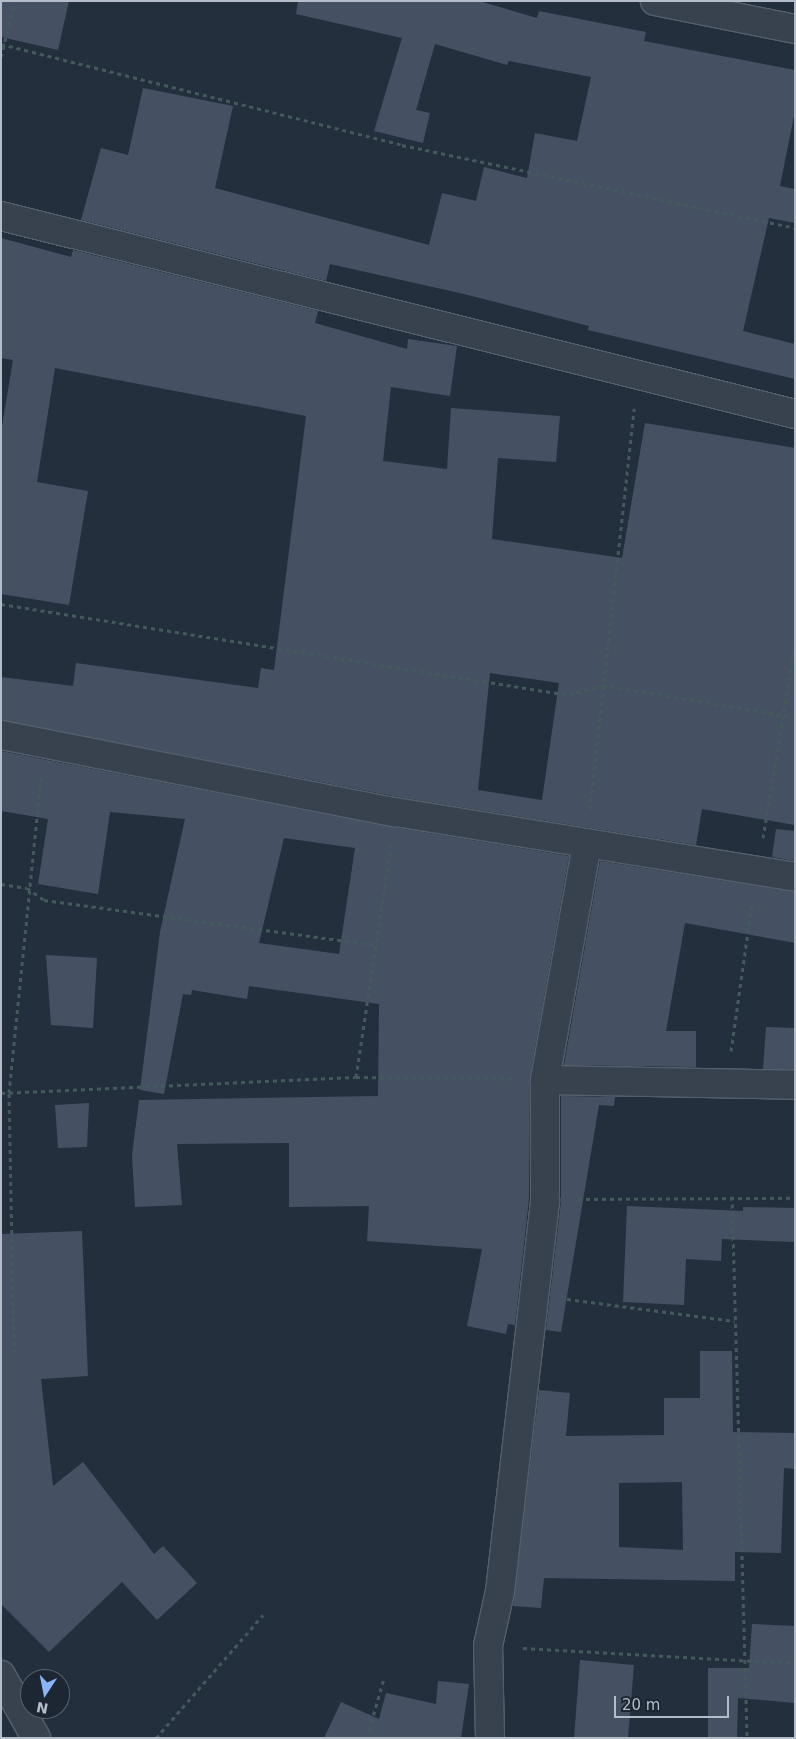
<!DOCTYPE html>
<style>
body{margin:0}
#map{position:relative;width:796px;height:1739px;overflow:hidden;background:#242f3e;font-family:"DejaVu Sans",sans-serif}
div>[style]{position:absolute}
.building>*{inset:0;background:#455162}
.path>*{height:3px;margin-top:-1.5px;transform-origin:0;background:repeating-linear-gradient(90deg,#44595c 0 4px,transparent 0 8px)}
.roads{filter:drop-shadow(1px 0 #565f6c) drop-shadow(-1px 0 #565f6c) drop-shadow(0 1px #565f6c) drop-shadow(0 -1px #565f6c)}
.street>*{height:28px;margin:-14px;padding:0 14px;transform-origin:14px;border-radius:14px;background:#38414e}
span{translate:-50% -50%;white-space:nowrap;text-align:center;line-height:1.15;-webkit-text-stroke:4.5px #1d2633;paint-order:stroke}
.frame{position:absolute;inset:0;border:2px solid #b4bcc9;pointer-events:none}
.north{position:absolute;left:20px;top:1669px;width:50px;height:50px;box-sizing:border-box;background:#1d2633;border:1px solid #59626f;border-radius:50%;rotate:191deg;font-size:14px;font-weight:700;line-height:20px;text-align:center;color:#b4bcc9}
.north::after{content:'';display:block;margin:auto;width:18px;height:22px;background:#8ab4f8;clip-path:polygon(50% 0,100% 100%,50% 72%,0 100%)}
.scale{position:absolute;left:614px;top:1696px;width:115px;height:22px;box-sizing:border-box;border:2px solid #b4bcc9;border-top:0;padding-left:6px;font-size:15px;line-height:18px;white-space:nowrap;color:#b4bcc9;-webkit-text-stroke:4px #1d2633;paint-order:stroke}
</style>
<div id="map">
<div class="building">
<div style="clip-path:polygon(1px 1px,69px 1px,58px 50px,1px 37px)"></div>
<div style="clip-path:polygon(298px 1px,479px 1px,537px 18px,539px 11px,646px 32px,644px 41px,795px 70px,795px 111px,780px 186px,795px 189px,795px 223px,769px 218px,743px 331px,795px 344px,795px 379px,588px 330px,589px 326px,464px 294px,330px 264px,326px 281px,81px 220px,101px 148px,128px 155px,143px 88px,233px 106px,215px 188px,429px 245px,442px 193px,476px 201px,484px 167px,527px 178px,535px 133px,577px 141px,591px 77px,509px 61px,507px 65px,435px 44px,416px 110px,430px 113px,423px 143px,374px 131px,402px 38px,296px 14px)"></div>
<div style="clip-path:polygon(evenodd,1px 238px,71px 257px,73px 250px,318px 311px,315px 323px,407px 349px,408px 339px,457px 346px,450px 396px,391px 387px,383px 461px,447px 469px,451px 408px,560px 416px,556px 462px,498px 458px,492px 539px,622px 558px,645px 423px,795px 448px,795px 825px,702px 809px,696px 845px,398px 797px,1px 720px,1px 677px,73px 686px,76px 663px,258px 688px,261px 668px,274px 670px,306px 416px,55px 368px,37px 482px,88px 491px,69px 605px,1px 594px,1px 432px,13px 360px,1px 358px,1px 238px,490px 673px,559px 683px,542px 800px,478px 790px,490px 673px)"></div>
<div style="clip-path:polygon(evenodd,1px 751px,392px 827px,569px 856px,530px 1077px,529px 1199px,515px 1325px,508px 1324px,506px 1334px,467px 1326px,482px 1249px,367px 1241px,369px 1206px,289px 1207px,289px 1143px,177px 1144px,182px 1205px,135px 1207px,132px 1155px,139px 1100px,378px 1096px,379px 1004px,249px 986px,247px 999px,192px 990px,191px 995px,183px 994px,164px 1094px,140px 1090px,160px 932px,185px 819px,110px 812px,98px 894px,38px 884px,48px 819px,1px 811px,1px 751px,284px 838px,355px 848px,339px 954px,259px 943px,284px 838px)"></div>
<div style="clip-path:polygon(776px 829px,795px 831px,795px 861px,772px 857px)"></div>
<div style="clip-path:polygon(600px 861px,795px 892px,795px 943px,685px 923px,666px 1031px,696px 1031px,696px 1067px,564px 1065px)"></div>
<div style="clip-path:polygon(46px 955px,97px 958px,93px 1028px,51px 1025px)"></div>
<div style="clip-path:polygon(766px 1027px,795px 1028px,795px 1069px,763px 1069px)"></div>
<div style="clip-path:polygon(561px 1096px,615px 1097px,614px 1106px,599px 1105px,561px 1332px,546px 1330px,561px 1202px)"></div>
<div style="clip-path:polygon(89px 1103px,87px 1147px,58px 1148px,55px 1105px)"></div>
<div style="clip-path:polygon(627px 1206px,743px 1211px,743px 1207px,795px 1208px,795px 1242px,722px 1239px,721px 1261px,686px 1259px,684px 1305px,623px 1302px)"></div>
<div style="clip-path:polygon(82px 1231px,88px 1376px,41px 1379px,53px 1486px,83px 1462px,154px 1554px,163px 1546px,197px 1583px,157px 1620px,122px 1582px,49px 1652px,1px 1604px,1px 1234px)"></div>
<div style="clip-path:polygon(evenodd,700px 1351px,732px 1351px,733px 1432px,795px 1433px,795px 1469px,784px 1468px,781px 1553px,735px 1552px,735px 1581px,544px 1578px,541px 1608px,513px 1606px,539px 1390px,570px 1393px,566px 1436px,664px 1435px,664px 1398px,700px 1398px,700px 1351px,682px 1482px,683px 1550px,619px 1547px,619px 1483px,682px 1482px)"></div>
<div style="clip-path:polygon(752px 1624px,795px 1626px,795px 1703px,738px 1698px,737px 1738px,708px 1738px,708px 1668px,749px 1668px)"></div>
<div style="clip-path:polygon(580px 1660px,634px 1665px,628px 1738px,574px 1738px)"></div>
<div style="clip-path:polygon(438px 1681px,469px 1684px,461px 1738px,324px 1738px,341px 1702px,379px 1719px,386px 1693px,436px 1704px)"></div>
</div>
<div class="path">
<div style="left:1px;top:44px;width:414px;rotate:14.1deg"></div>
<div style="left:402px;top:145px;width:402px;rotate:11.9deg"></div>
<div style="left:1px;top:57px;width:58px;rotate:-76deg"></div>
<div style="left:1px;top:604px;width:575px;rotate:9.1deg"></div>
<div style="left:569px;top:695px;width:35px;rotate:-16deg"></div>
<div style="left:603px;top:685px;width:195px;rotate:9.5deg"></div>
<div style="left:590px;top:809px;width:403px;rotate:-83.7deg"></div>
<div style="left:763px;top:838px;width:197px;rotate:-80.6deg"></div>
<div style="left:1px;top:884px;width:26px;rotate:9deg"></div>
<div style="left:27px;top:888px;width:21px;rotate:35deg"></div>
<div style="left:44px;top:900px;width:337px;rotate:7.7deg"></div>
<div style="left:731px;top:1051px;width:148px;rotate:-81.9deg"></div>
<div style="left:356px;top:1077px;width:235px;rotate:-81.4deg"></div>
<div style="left:1px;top:1093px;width:355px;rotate:-2.6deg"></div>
<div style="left:356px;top:1077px;width:156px;rotate:0.7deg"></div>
<div style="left:732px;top:1196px;width:542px;rotate:88.41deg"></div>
<div style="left:578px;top:1199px;width:217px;rotate:-0.3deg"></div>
<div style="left:567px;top:1299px;width:169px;rotate:7.5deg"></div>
<div style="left:14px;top:1353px;width:260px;rotate:-91.1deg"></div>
<div style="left:9px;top:1093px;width:317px;rotate:-84.2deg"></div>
<div style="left:523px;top:1648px;width:272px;rotate:3.2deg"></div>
<div style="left:156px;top:1738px;width:163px;rotate:-49deg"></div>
<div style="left:367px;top:1738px;width:62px;rotate:-74.2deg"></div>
</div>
<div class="roads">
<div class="street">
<div style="left:655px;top:1px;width:143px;rotate:11.3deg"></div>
<div style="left:1px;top:216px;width:818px;rotate:14deg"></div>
<div style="left:1px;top:735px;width:401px;rotate:11.1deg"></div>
<div style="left:395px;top:812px;width:405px;rotate:9.2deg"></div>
<div style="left:545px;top:1080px;width:250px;rotate:1.1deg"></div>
<div style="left:1px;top:1675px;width:72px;rotate:60.9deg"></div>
<div style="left:490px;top:1738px;width:92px;rotate:-91.2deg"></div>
<div style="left:488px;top:1646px;width:56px;rotate:-77.7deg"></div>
<div style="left:500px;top:1591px;width:394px;rotate:-83.4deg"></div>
<div style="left:545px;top:1200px;width:120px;rotate:-90deg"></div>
<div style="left:545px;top:1080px;width:240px;rotate:-79.9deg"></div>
</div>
</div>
<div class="frame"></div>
<div class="north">N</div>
<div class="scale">20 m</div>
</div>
